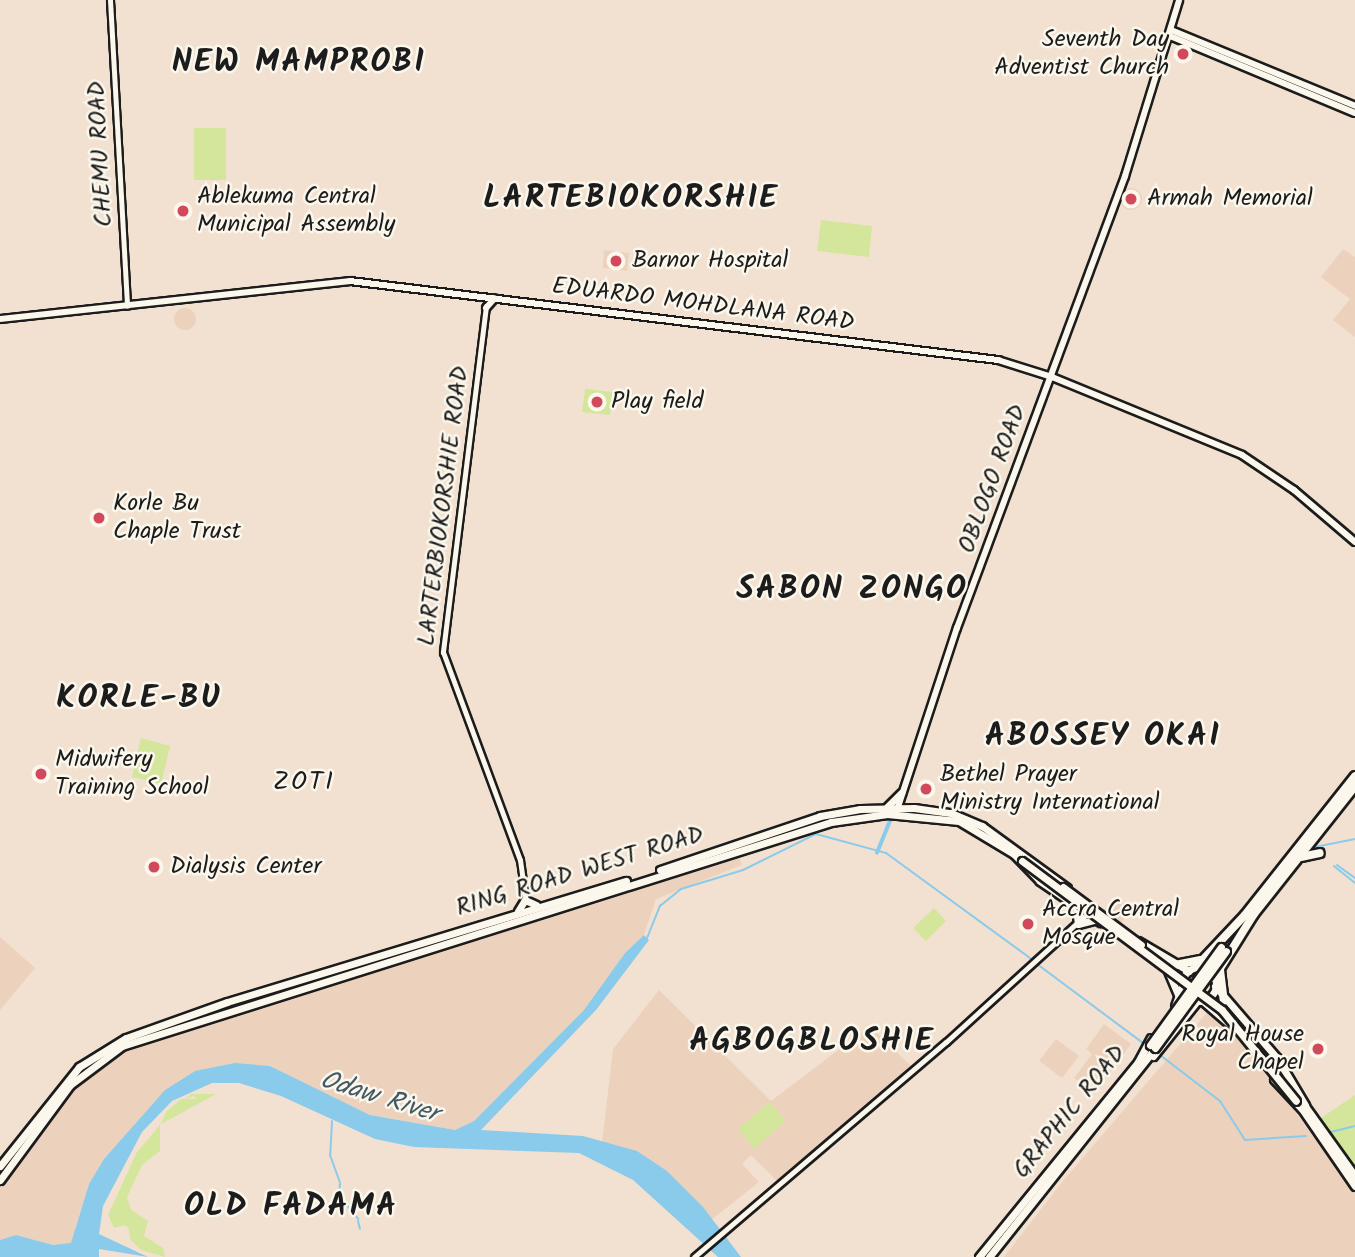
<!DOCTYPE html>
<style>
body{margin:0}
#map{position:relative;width:1355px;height:1257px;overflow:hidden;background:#f2e1d0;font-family:Kalam,sans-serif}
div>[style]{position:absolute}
.built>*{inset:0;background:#ecd2bc}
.round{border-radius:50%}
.green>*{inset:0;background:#d3e69b}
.water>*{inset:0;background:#8acaeb}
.stream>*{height:2px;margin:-1px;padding:0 1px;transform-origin:1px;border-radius:1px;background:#8acaeb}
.canal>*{height:3.5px;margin:-1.75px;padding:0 1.75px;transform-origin:1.75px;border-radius:1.75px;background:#8acaeb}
.roads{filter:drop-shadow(2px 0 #1c1c1c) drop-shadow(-2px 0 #1c1c1c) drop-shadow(0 2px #1c1c1c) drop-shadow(0 -2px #1c1c1c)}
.tertiary>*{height:5px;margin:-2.5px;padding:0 2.5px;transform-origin:2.5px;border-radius:2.5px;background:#fbf7ec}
.secondary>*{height:6px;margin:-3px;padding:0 3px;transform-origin:3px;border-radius:3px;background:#fbf7ec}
.primary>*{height:7px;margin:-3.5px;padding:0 3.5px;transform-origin:3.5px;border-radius:3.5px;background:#fbf7ec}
.primary>.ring{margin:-3.5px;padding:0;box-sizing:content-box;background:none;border:7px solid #fbf7ec;border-radius:50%}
.trunk>*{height:8px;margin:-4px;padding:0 4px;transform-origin:4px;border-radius:4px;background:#fbf7ec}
.bridges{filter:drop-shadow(2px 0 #1c1c1c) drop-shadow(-2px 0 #1c1c1c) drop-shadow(0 2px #1c1c1c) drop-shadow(0 -2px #1c1c1c)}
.primary-bridge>*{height:7px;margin:-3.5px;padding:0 3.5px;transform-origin:3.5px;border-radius:3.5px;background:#fbf7ec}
.dots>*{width:19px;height:19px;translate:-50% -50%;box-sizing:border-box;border:4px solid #fbf7ec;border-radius:50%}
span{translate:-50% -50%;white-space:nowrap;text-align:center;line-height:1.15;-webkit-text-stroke:5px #fbf7ec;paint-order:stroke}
.poi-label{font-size:24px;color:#1c1c1c}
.right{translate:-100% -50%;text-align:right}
.left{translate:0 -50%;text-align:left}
.street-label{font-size:24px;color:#1c1c1c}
.neighbourhood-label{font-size:26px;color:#1c1c1c;letter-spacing:2px}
.water-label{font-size:26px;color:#425964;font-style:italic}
.district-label{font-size:32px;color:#1c1c1c;font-weight:700;letter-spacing:2px}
</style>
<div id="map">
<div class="built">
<div class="round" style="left:1120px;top:188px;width:22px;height:22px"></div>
<div style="clip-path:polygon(1343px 249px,1355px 257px,1355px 337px,1333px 320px,1350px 299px,1321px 277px)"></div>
<div style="clip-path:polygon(604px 250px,629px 253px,627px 271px,603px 268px)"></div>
<div class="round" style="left:174px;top:308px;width:22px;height:22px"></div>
<div style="clip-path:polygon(737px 852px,742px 865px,656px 899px,644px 935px,625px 953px,584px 1010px,474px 1121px,455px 1130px,370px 1115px,270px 1066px,195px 1071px,165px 1090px,104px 1159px,89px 1184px,75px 1229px,78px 1233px,71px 1244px,53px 1245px,16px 1235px,0 1240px,0 1184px,61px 1105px,97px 1065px,119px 1052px)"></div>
<div style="clip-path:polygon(1119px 897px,1129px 911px,1121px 923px,1103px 910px)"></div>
<div style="clip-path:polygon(0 937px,35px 968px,0 1010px)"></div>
<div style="clip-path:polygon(659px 990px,771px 1101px,870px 1026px,911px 1066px,778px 1182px,751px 1155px,742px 1164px,759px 1182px,710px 1221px,602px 1143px,613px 1049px)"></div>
<div style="clip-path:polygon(1209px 1010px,1243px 1041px,1355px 1193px,1355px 1257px,1004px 1257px,1063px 1181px)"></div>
<div style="clip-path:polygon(1104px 1024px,1131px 1044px,1094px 1094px,1074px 1078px,1092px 1054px,1086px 1049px)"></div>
<div style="clip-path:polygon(1056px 1039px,1079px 1056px,1062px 1078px,1039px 1061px)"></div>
</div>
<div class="green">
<div style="clip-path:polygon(194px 128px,226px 128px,226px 180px,194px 180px)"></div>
<div style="clip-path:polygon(821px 220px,872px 226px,869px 257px,817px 251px)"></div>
<div style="clip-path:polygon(585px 389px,612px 392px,610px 415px,582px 412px)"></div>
<div style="clip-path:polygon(141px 738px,170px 746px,161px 784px,132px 777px)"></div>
<div style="clip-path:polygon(934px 908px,946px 921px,926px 941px,913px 928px)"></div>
<div style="clip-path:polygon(191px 1094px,216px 1094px,161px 1124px,166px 1112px,181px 1099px,196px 1099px,194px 1096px,185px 1099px)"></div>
<div style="clip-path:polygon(1355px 1095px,1355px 1166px,1321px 1118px)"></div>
<div style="clip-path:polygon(770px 1102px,785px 1121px,754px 1149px,738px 1128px)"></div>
<div style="clip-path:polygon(160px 1125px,160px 1151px,142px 1165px,127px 1197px,131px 1210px,148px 1221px,144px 1236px,163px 1248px,165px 1257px,141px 1250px,130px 1239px,129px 1229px,125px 1225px,114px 1228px,108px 1215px,137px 1152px)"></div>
</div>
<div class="water">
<div style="clip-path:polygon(644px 935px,649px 940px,596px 1010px,481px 1130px,583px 1136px,637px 1151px,667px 1171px,703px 1207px,741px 1257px,718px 1257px,633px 1180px,579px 1153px,414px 1147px,375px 1139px,281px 1096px,239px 1083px,212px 1083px,172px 1101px,142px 1132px,103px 1206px,99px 1234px,148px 1257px,99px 1249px,99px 1257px,0 1257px,0 1240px,16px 1235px,53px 1245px,71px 1243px,89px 1184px,104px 1159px,165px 1090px,195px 1071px,235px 1063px,270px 1066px,370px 1115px,455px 1130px,474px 1121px,584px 1010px,625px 953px)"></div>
</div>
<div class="stream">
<div style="left:1315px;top:847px;width:41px;rotate:-11.3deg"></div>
<div style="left:1337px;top:865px;width:22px;rotate:36deg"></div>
<div style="left:1334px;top:866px;width:27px;rotate:39deg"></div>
<div style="left:647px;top:938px;width:35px;rotate:-68deg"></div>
<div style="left:660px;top:906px;width:27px;rotate:-39deg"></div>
<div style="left:681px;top:889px;width:65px;rotate:-17deg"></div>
<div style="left:743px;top:870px;width:81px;rotate:-26.3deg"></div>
<div style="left:816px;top:834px;width:73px;rotate:15.2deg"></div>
<div style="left:886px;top:853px;width:182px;rotate:36.1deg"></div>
<div style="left:1037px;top:964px;width:132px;rotate:36.7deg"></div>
<div style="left:1160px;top:1055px;width:76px;rotate:37.5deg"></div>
<div style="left:1220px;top:1101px;width:46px;rotate:57.3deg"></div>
<div style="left:1245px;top:1140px;width:61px;rotate:-3.8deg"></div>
<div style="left:332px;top:1121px;width:34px;rotate:93deg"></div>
<div style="left:330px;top:1155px;width:29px;rotate:70deg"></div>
<div style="left:1331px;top:1132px;width:25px;rotate:-14deg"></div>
<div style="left:340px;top:1184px;width:12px;rotate:95deg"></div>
<div style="left:339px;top:1196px;width:30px;rotate:50deg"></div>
<div style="left:358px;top:1221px;width:8px;rotate:76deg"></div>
</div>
<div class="canal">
<div style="left:877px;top:853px;width:35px;rotate:-68deg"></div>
</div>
<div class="roads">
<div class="tertiary">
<div style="left:110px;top:0;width:306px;rotate:86.8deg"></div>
<div style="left:486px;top:306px;width:349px;rotate:97.1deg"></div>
<div style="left:443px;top:652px;width:222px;rotate:69.7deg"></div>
<div style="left:520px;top:860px;width:42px;rotate:81.9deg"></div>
<div style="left:694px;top:1257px;width:331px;rotate:-40.5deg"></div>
<div style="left:946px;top:1042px;width:193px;rotate:-42.3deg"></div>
</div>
<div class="secondary">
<div style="left:1171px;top:30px;width:199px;rotate:22.4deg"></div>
<div style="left:1170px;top:36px;width:200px;rotate:22.6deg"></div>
<div style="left:486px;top:308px;width:13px;rotate:-48deg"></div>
<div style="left:0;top:319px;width:352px;rotate:-6.2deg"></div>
<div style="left:350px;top:281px;width:653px;rotate:6.95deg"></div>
<div style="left:998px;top:360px;width:57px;rotate:17.5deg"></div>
<div style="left:1052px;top:377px;width:205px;rotate:22.3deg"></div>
<div style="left:1242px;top:455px;width:63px;rotate:33.9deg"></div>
<div style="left:1294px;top:490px;width:80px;rotate:40.4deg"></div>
<div style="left:897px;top:810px;width:192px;rotate:-71.8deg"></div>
<div style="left:957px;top:628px;width:482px;rotate:-69.6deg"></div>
<div style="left:1125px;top:176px;width:184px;rotate:-72.9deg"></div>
</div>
<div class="primary">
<div style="left:887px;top:807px;width:20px;rotate:-45deg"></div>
<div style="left:660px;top:870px;width:169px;rotate:-18.6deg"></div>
<div style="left:820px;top:816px;width:41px;rotate:-9.9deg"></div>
<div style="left:860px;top:809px;width:54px;rotate:-1.1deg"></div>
<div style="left:914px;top:808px;width:37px;rotate:8deg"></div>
<div style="left:951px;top:813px;width:34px;rotate:23deg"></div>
<div style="left:982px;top:826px;width:105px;rotate:36.1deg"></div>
<div style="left:1076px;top:908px;width:16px;rotate:83deg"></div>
<div style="left:1078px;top:924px;width:16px;rotate:-14deg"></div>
<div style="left:518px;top:911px;width:13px;rotate:-58deg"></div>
<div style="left:525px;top:900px;width:12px;rotate:24deg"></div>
<div style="left:1138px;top:941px;width:59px;rotate:30.5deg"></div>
<div class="ring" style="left:1182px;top:967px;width:27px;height:27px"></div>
<div style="left:1168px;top:971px;width:26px;rotate:67deg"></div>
<div style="left:1215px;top:986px;width:95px;rotate:49.3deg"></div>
<div style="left:1277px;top:1058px;width:55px;rotate:59.2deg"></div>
<div style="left:1203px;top:1001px;width:41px;rotate:41.1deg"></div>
<div style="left:1175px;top:1006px;width:20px;rotate:-70deg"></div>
<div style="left:1153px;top:1056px;width:70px;rotate:-51.3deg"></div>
<div style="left:1274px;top:1079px;width:40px;rotate:47deg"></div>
<div style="left:1302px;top:1102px;width:91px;rotate:54.4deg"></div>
<div style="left:1300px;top:1106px;width:97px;rotate:55.5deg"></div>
<div style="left:0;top:1166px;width:127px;rotate:-51.4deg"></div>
<div style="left:79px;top:1067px;width:55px;rotate:-31.7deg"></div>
<div style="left:126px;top:1038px;width:107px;rotate:-19.6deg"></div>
<div style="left:227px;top:1002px;width:417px;rotate:-16.9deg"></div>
<div style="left:0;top:1180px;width:118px;rotate:-53.6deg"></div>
<div style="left:70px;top:1085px;width:65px;rotate:-36.9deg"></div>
<div style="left:122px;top:1046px;width:744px;rotate:-17.53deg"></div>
<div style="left:831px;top:822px;width:57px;rotate:-8.1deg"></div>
<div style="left:887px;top:814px;width:72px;rotate:5.6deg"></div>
<div style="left:959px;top:821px;width:64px;rotate:31deg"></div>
<div style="left:1014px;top:854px;width:37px;rotate:46deg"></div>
<div style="left:1040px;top:881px;width:73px;rotate:34.3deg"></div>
<div style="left:979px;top:1257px;width:252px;rotate:-50.8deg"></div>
<div style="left:1138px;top:1062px;width:27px;rotate:-62deg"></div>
<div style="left:989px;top:1257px;width:267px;rotate:-51.5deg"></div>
</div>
<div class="trunk">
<div style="left:1301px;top:857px;width:19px;rotate:-12deg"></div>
<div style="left:1175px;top:965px;width:26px;rotate:-11deg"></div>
<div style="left:1197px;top:966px;width:70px;rotate:-46.7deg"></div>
<div style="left:1245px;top:915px;width:177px;rotate:-51.6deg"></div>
<div style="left:1220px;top:970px;width:31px;rotate:83deg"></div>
<div style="left:1214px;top:978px;width:75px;rotate:-58deg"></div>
<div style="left:1254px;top:914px;width:163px;rotate:-51.7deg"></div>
</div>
</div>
<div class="bridges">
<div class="primary-bridge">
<div style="left:1022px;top:861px;width:249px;rotate:36.7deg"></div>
<div style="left:1222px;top:1010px;width:117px;rotate:50.9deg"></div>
<div style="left:1063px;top:887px;width:97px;rotate:36.6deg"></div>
<div style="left:1150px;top:1045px;width:121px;rotate:-54.1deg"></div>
<div style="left:1155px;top:1048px;width:120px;rotate:-53.8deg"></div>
</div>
</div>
<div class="dots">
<div style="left:1183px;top:54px;background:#d1495b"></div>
<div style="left:1131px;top:199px;background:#d1495b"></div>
<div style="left:183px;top:211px;background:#d1495b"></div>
<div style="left:616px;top:261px;background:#d1495b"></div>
<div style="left:597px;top:402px;background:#d1495b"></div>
<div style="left:99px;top:518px;background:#d1495b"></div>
<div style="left:41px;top:774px;background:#d1495b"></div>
<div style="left:926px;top:789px;background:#d1495b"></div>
<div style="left:154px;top:867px;background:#d1495b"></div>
<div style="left:1028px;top:924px;background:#d1495b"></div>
<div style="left:1318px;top:1049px;background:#d1495b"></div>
</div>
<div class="poi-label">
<span class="right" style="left:1169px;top:54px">Seventh Day<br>Adventist Church</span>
<span class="left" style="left:197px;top:211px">Ablekuma Central<br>Municipal Assembly</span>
<span class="left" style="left:1147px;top:199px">Armah Memorial</span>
<span class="left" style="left:632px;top:261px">Barnor Hospital</span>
<span class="left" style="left:611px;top:402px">Play field</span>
<span class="left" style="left:113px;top:518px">Korle Bu<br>Chaple Trust</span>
<span class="left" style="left:55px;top:774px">Midwifery<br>Training School</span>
<span class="left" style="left:940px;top:789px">Bethel Prayer<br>Ministry International</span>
<span class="left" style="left:170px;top:867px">Dialysis Center</span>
<span class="left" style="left:1042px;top:924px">Accra Central<br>Mosque</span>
<span class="right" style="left:1304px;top:1049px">Royal House<br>Chapel</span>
</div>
<div class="street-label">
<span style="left:101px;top:154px;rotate:-93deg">CHEMU ROAD</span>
<span style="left:703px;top:305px;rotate:7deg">EDUARDO MOHDLANA ROAD</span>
<span style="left:993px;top:479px;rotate:-70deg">OBLOGO ROAD</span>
<span style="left:444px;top:506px;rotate:-83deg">LARTERBIOKORSHIE ROAD</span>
<span style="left:580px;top:872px;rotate:-17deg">RING ROAD WEST ROAD</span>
<span style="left:1070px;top:1112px;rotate:-51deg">GRAPHIC ROAD</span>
</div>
<div class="neighbourhood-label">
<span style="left:304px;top:783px">ZOTI</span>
</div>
<div class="water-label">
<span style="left:379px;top:1098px;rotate:17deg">Odaw River</span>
</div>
<div class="district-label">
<span style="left:299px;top:63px">NEW MAMPROBI</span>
<span style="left:631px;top:199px">LARTEBIOKORSHIE</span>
<span style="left:852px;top:590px">SABON ZONGO</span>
<span style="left:139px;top:699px">KORLE-BU</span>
<span style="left:1103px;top:737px">ABOSSEY OKAI</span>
<span style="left:812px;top:1042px">AGBOGBLOSHIE</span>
<span style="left:291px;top:1207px">OLD FADAMA</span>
</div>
</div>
